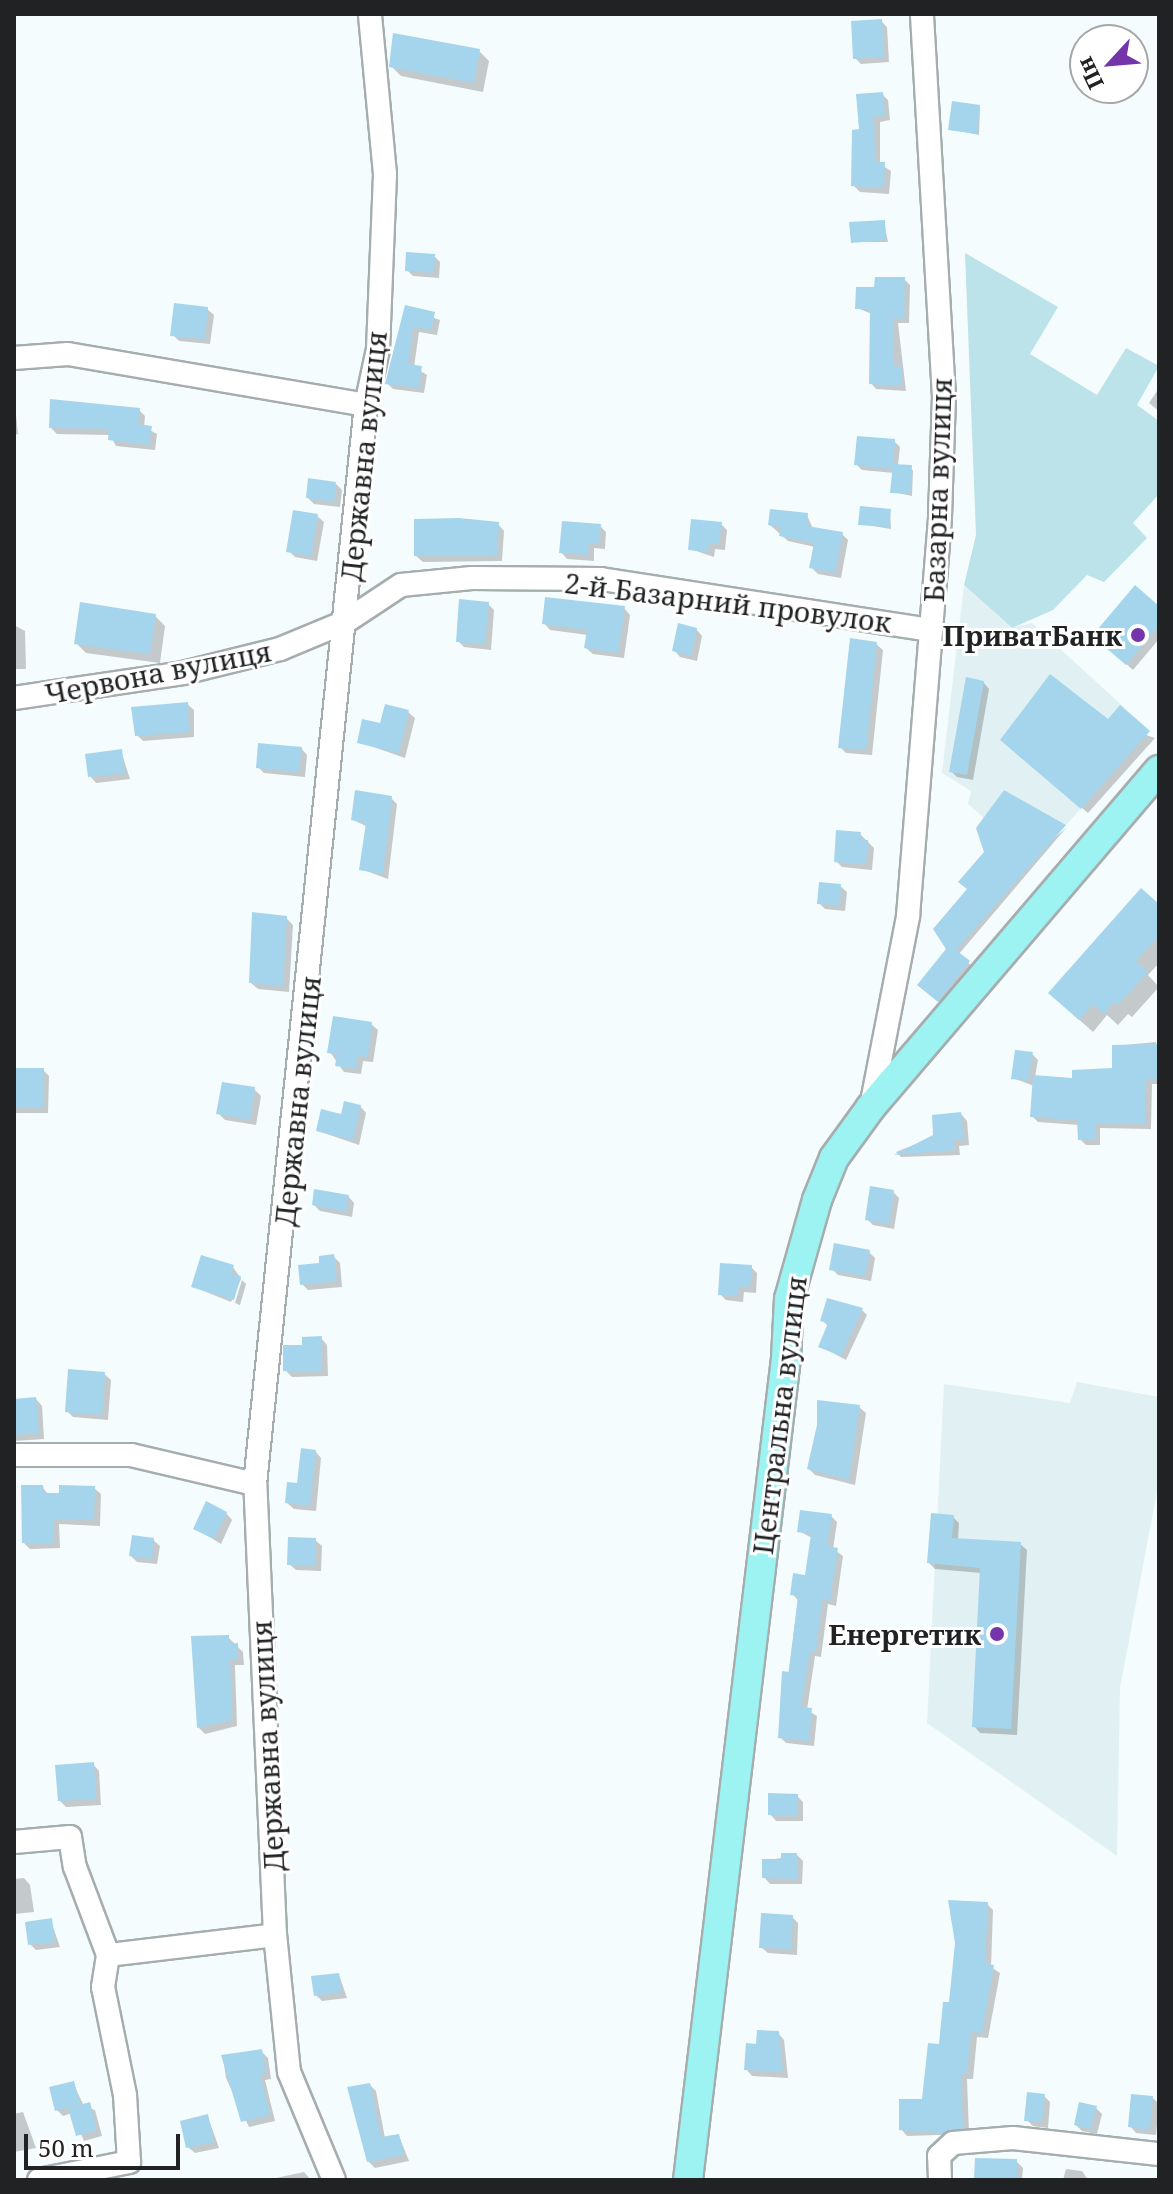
<!DOCTYPE html>
<meta charset="utf-8">
<style>
body{margin:0}
#map{position:relative;width:1173px;height:2194px;overflow:hidden;background:#f5fcfe;font-family:"Noto Serif",serif}
div>[style]{position:absolute}
.built>*{inset:0;background:#e0f0f3}
.green>*{inset:0;background:#bce2ea}
.shadow>*{inset:0;background:#0003}
.building>*{inset:0;background:#a4d5ed}
.roads{filter:drop-shadow(2px 0 #a6adae) drop-shadow(-2px 0 #a6adae) drop-shadow(0 2px #a6adae) drop-shadow(0 -2px #a6adae)}
.minor>*{height:22px;margin:-11px;padding:0 11px;transform-origin:11px;border-radius:11px;background:#fff}
.major>*{height:28px;margin:-14px;padding:0 14px;transform-origin:14px;border-radius:14px;background:#9cf3f1}
.dots>*{width:22px;height:22px;translate:-50% -50%;box-sizing:border-box;border:4px solid #fff;border-radius:50%}
span{translate:-50% -50%;white-space:nowrap;text-align:center;line-height:1.15;-webkit-text-stroke:6px #fff;paint-order:stroke}
.street-label{font-size:28px;color:#202223}
.poi-label{font-size:28px;color:#202223;font-weight:700}
.right{translate:-100% -50%;text-align:right}
.frame{position:absolute;inset:0;border:16px solid #202223;pointer-events:none}
.north{position:absolute;left:1069px;top:24px;width:80px;height:80px;box-sizing:border-box;background:#fff;border:2px solid #a6a7a7;border-radius:50%;rotate:244deg;font-size:22px;font-weight:700;line-height:32px;text-align:center;color:#202223}
.north::after{content:'';display:block;margin:auto;width:28px;height:36px;background:#7435aa;clip-path:polygon(50% 0,100% 100%,50% 72%,0 100%)}
.scale{position:absolute;left:24px;top:2134px;width:156px;height:36px;box-sizing:border-box;border:4px solid #202223;border-top:0;padding-left:10px;font-size:24px;line-height:28px;white-space:nowrap;color:#202223;-webkit-text-stroke:6px #fff;paint-order:stroke}
</style>
<div id="map">
<div class="built">
<div style="clip-path:polygon(964px 585px,1011px 628px,1032px 623px,1150px 731px,1066px 825px,1004px 790px,984px 818px,968px 804px,971px 791px,942px 773px)"></div>
<div style="clip-path:polygon(1077px 1382px,1159px 1397px,1159px 1481px,1120px 1688px,1117px 1856px,927px 1723px,944px 1384px,1070px 1403px)"></div>
</div>
<div class="green">
<div style="clip-path:polygon(965px 253px,1058px 307px,1030px 354px,1097px 395px,1126px 348px,1159px 366px,1137px 405px,1159px 421px,1159px 494px,1133px 523px,1147px 538px,1104px 582px,1087px 575px,1053px 610px,1012px 628px,964px 585px,976px 535px)"></div>
</div>
<div class="shadow">
<div style="clip-path:polygon(881px 21px,887px 27px,889px 62px,861px 64px,855px 58px)"></div>
<div style="clip-path:polygon(479px 51px,489px 61px,483px 92px,401px 76px,391px 66px)"></div>
<div style="clip-path:polygon(882px 94px,888px 100px,890px 120px,880px 122px,880px 164px,891px 171px,889px 194px,860px 192px,853px 185px,862px 131px)"></div>
<div style="clip-path:polygon(980px 107px,979px 135px,950px 129px)"></div>
<div style="clip-path:polygon(884px 222px,888px 242px,853px 242px)"></div>
<div style="clip-path:polygon(434px 256px,440px 262px,439px 278px,413px 276px,407px 270px)"></div>
<div style="clip-path:polygon(904px 279px,910px 285px,909px 323px,898px 323px,906px 391px,876px 389px,871px 383px,872px 314px,857px 308px,876px 289px)"></div>
<div style="clip-path:polygon(406px 308px,440px 320px,437px 335px,419px 332px,414px 367px,427px 375px,424px 393px,393px 389px,387px 383px)"></div>
<div style="clip-path:polygon(207px 309px,214px 315px,210px 344px,179px 341px,173px 335px)"></div>
<div style="clip-path:polygon(1159px 388px,1159px 411px,1149px 403px)"></div>
<div style="clip-path:polygon(14px 396px,18px 434px,14px 435px)"></div>
<div style="clip-path:polygon(139px 410px,145px 416px,144px 427px,157px 434px,155px 450px,116px 446px,110px 435px,57px 434px,51px 428px)"></div>
<div style="clip-path:polygon(894px 441px,900px 447px,898px 466px,913px 470px,912px 496px,893px 492px,894px 473px,862px 470px,856px 464px)"></div>
<div style="clip-path:polygon(336px 484px,342px 490px,340px 507px,314px 504px,308px 498px)"></div>
<div style="clip-path:polygon(890px 511px,891px 529px,860px 524px)"></div>
<div style="clip-path:polygon(807px 515px,813px 529px,842px 534px,848px 540px,841px 578px,818px 574px,811px 567px,815px 547px,788px 541px,770px 525px)"></div>
<div style="clip-path:polygon(317px 516px,324px 522px,317px 561px,295px 557px,289px 551px)"></div>
<div style="clip-path:polygon(498px 524px,504px 531px,502px 561px,423px 562px,416px 556px)"></div>
<div style="clip-path:polygon(721px 524px,727px 530px,725px 550px,715px 549px,714px 557px,690px 549px)"></div>
<div style="clip-path:polygon(600px 526px,606px 532px,605px 549px,594px 548px,594px 561px,567px 559px,561px 552px)"></div>
<div style="clip-path:polygon(488px 604px,494px 610px,491px 650px,464px 647px,458px 641px)"></div>
<div style="clip-path:polygon(624px 608px,630px 615px,624px 658px,593px 654px,586px 648px,588px 635px,550px 630px,544px 623px)"></div>
<div style="clip-path:polygon(1159px 608px,1159px 639px,1133px 670px,1101px 642px)"></div>
<div style="clip-path:polygon(155px 616px,165px 626px,160px 663px,86px 653px,76px 643px)"></div>
<div style="clip-path:polygon(14px 625px,25px 631px,26px 669px,14px 669px)"></div>
<div style="clip-path:polygon(696px 629px,702px 636px,697px 661px,680px 657px,674px 650px)"></div>
<div style="clip-path:polygon(876px 644px,883px 650px,872px 755px,846px 753px,840px 747px)"></div>
<div style="clip-path:polygon(983px 682px,989px 689px,973px 780px,957px 777px,951px 771px)"></div>
<div style="clip-path:polygon(187px 704px,194px 710px,194px 737px,143px 741px,137px 735px)"></div>
<div style="clip-path:polygon(408px 712px,415px 718px,405px 758px,359px 742px)"></div>
<div style="clip-path:polygon(1108px 722px,1155px 738px,1088px 813px,1009px 746px)"></div>
<div style="clip-path:polygon(301px 748px,307px 755px,305px 777px,264px 773px,258px 767px)"></div>
<div style="clip-path:polygon(121px 751px,130px 779px,96px 783px,90px 776px)"></div>
<div style="clip-path:polygon(391px 798px,397px 804px,388px 879px,361px 869px,368px 827px,353px 820px)"></div>
<div style="clip-path:polygon(1066px 828px,958px 955px,972px 966px,942px 1004px,920px 985px,1040px 850px)"></div>
<div style="clip-path:polygon(860px 834px,874px 848px,872px 870px,842px 867px,836px 861px)"></div>
<div style="clip-path:polygon(840px 886px,847px 892px,845px 911px,825px 909px,819px 903px)"></div>
<div style="clip-path:polygon(1159px 906px,1159px 963px,1148px 975px,1159px 987px,1132px 1017px,1128px 1014px,1118px 1025px,1107px 1015px,1093px 1032px,1064px 1006px)"></div>
<div style="clip-path:polygon(286px 918px,293px 925px,289px 992px,258px 989px,251px 983px)"></div>
<div style="clip-path:polygon(371px 1024px,378px 1030px,373px 1062px,363px 1061px,361px 1074px,344px 1072px,330px 1052px)"></div>
<div style="clip-path:polygon(1156px 1042px,1159px 1084px,1152px 1084px,1151px 1129px,1100px 1128px,1100px 1145px,1086px 1145px,1080px 1139px,1079px 1125px,1038px 1122px,1032px 1116px,1034px 1086px,1013px 1078px,1032px 1054px,1038px 1060px,1035px 1077px,1074px 1080px,1114px 1070px,1114px 1046px)"></div>
<div style="clip-path:polygon(14px 1070px,43px 1070px,49px 1076px,48px 1113px,14px 1113px)"></div>
<div style="clip-path:polygon(254px 1089px,261px 1096px,256px 1125px,225px 1120px,218px 1113px)"></div>
<div style="clip-path:polygon(360px 1106px,366px 1113px,359px 1145px,318px 1131px)"></div>
<div style="clip-path:polygon(961px 1114px,967px 1121px,969px 1145px,959px 1146px,960px 1155px,901px 1157px,896px 1152px,936px 1136px)"></div>
<div style="clip-path:polygon(893px 1192px,899px 1198px,894px 1229px,873px 1225px,867px 1219px)"></div>
<div style="clip-path:polygon(348px 1196px,354px 1203px,352px 1217px,320px 1211px,314px 1205px)"></div>
<div style="clip-path:polygon(869px 1252px,875px 1258px,871px 1281px,838px 1275px,832px 1269px)"></div>
<div style="clip-path:polygon(333px 1256px,340px 1263px,342px 1287px,308px 1290px,302px 1284px)"></div>
<div style="clip-path:polygon(233px 1267px,241px 1279px,231px 1302px,194px 1287px)"></div>
<div style="clip-path:polygon(751px 1267px,757px 1273px,756px 1293px,744px 1292px,743px 1302px,726px 1300px,720px 1294px)"></div>
<div style="clip-path:polygon(242px 1280px,246px 1284px,240px 1305px,235px 1303px)"></div>
<div style="clip-path:polygon(862px 1310px,867px 1315px,846px 1360px,820px 1346px,828px 1326px,822px 1320px)"></div>
<div style="clip-path:polygon(321px 1338px,327px 1345px,328px 1376px,292px 1377px,285px 1370px,304px 1347px)"></div>
<div style="clip-path:polygon(104px 1374px,111px 1380px,108px 1420px,73px 1417px,67px 1411px)"></div>
<div style="clip-path:polygon(36px 1399px,42px 1406px,44px 1439px,14px 1441px,14px 1401px)"></div>
<div style="clip-path:polygon(859px 1407px,866px 1413px,855px 1485px,815px 1475px,809px 1469px,819px 1425px)"></div>
<div style="clip-path:polygon(315px 1451px,321px 1458px,316px 1511px,294px 1509px,287px 1503px)"></div>
<div style="clip-path:polygon(42px 1487px,49px 1495px,94px 1488px,101px 1494px,100px 1526px,59px 1524px,60px 1548px,30px 1549px,24px 1543px)"></div>
<div style="clip-path:polygon(226px 1513px,232px 1520px,221px 1544px,195px 1528px)"></div>
<div style="clip-path:polygon(831px 1516px,837px 1522px,833px 1549px,843px 1556px,836px 1606px,828px 1604px,821px 1657px,815px 1656px,807px 1710px,817px 1716px,814px 1746px,786px 1743px,780px 1737px,798px 1600px,792px 1594px,807px 1577px,812px 1538px,799px 1531px)"></div>
<div style="clip-path:polygon(953px 1517px,959px 1523px,958px 1540px,1020px 1544px,1027px 1550px,1017px 1735px,980px 1733px,974px 1726px,982px 1573px,935px 1569px,929px 1563px)"></div>
<div style="clip-path:polygon(153px 1540px,160px 1546px,157px 1564px,137px 1562px,131px 1556px)"></div>
<div style="clip-path:polygon(315px 1540px,322px 1546px,321px 1571px,296px 1570px,289px 1564px)"></div>
<div style="clip-path:polygon(228px 1637px,243px 1652px,244px 1665px,235px 1665px,237px 1726px,205px 1734px,199px 1728px)"></div>
<div style="clip-path:polygon(93px 1764px,99px 1771px,101px 1805px,66px 1807px,60px 1801px)"></div>
<div style="clip-path:polygon(797px 1796px,803px 1802px,803px 1821px,776px 1821px,770px 1814px)"></div>
<div style="clip-path:polygon(797px 1855px,803px 1861px,802px 1884px,770px 1884px,764px 1877px,764px 1861px)"></div>
<div style="clip-path:polygon(24px 1878px,30px 1885px,34px 1912px,14px 1914px,14px 1879px)"></div>
<div style="clip-path:polygon(987px 1904px,993px 1910px,991px 1967px,1000px 1973px,988px 2038px,977px 2037px,973px 2079px,967px 2079px,969px 2134px,907px 2136px,901px 2129px,924px 2101px,950px 2004px)"></div>
<div style="clip-path:polygon(792px 1917px,798px 1923px,797px 1955px,768px 1953px,761px 1947px)"></div>
<div style="clip-path:polygon(51px 1921px,60px 1947px,36px 1950px,30px 1944px)"></div>
<div style="clip-path:polygon(339px 1975px,347px 1998px,322px 2001px,316px 1995px)"></div>
<div style="clip-path:polygon(778px 2033px,784px 2040px,788px 2078px,752px 2076px,746px 2069px,758px 2046px)"></div>
<div style="clip-path:polygon(261px 2051px,268px 2058px,271px 2079px,265px 2080px,275px 2121px,249px 2127px,226px 2078px,223px 2057px)"></div>
<div style="clip-path:polygon(73px 2083px,84px 2106px,95px 2110px,102px 2136px,84px 2141px,72px 2113px,63px 2116px,57px 2110px)"></div>
<div style="clip-path:polygon(370px 2085px,376px 2091px,385px 2138px,399px 2136px,409px 2161px,375px 2168px,368px 2161px,349px 2089px)"></div>
<div style="clip-path:polygon(1044px 2096px,1050px 2102px,1048px 2128px,1033px 2126px,1027px 2120px)"></div>
<div style="clip-path:polygon(1153px 2098px,1159px 2104px,1156px 2135px,1136px 2133px,1130px 2126px)"></div>
<div style="clip-path:polygon(1096px 2108px,1102px 2114px,1097px 2134px,1082px 2131px,1076px 2125px)"></div>
<div style="clip-path:polygon(23px 2112px,36px 2148px,14px 2152px,14px 2114px)"></div>
<div style="clip-path:polygon(208px 2117px,219px 2148px,195px 2153px,188px 2147px)"></div>
<div style="clip-path:polygon(977px 2160px,1016px 2161px,1023px 2168px,1022px 2180px,980px 2180px)"></div>
<div style="clip-path:polygon(1066px 2169px,1082px 2171px,1088px 2180px,1063px 2180px)"></div>
<div style="clip-path:polygon(304px 2172px,311px 2180px,276px 2180px,276px 2178px)"></div>
</div>
<div class="building">
<div style="clip-path:polygon(882px 19px,884px 57px,853px 59px,851px 21px)"></div>
<div style="clip-path:polygon(393px 33px,480px 49px,474px 83px,389px 67px)"></div>
<div style="clip-path:polygon(883px 92px,885px 115px,874px 116px,875px 162px,885px 162px,884px 188px,851px 186px,852px 130px,859px 129px,856px 94px)"></div>
<div style="clip-path:polygon(952px 101px,980px 105px,977px 134px,948px 130px)"></div>
<div style="clip-path:polygon(885px 220px,886px 240px,851px 243px,849px 222px)"></div>
<div style="clip-path:polygon(406px 252px,435px 254px,434px 273px,405px 271px)"></div>
<div style="clip-path:polygon(875px 277px,905px 277px,904px 319px,893px 318px,894px 366px,902px 367px,901px 386px,869px 384px,870px 309px,855px 309px,856px 287px,874px 287px)"></div>
<div style="clip-path:polygon(174px 303px,208px 307px,205px 339px,170px 336px)"></div>
<div style="clip-path:polygon(405px 305px,435px 312px,431px 330px,413px 327px,408px 364px,422px 366px,419px 388px,385px 384px)"></div>
<div style="clip-path:polygon(50px 399px,140px 408px,138px 424px,152px 426px,149px 445px,108px 440px,109px 429px,49px 428px)"></div>
<div style="clip-path:polygon(857px 436px,895px 439px,893px 469px,854px 465px)"></div>
<div style="clip-path:polygon(893px 464px,912px 465px,910px 494px,890px 493px)"></div>
<div style="clip-path:polygon(308px 478px,336px 482px,334px 502px,306px 498px)"></div>
<div style="clip-path:polygon(860px 506px,891px 509px,889px 527px,858px 525px)"></div>
<div style="clip-path:polygon(770px 509px,808px 513px,807px 526px,843px 532px,835px 573px,809px 568px,814px 543px,779px 536px,781px 527px,768px 525px)"></div>
<div style="clip-path:polygon(293px 510px,318px 514px,311px 556px,286px 552px)"></div>
<div style="clip-path:polygon(459px 518px,499px 522px,497px 555px,414px 556px,414px 519px)"></div>
<div style="clip-path:polygon(691px 519px,722px 522px,719px 544px,709px 544px,708px 552px,688px 550px)"></div>
<div style="clip-path:polygon(562px 521px,601px 524px,599px 544px,589px 543px,588px 555px,559px 553px)"></div>
<div style="clip-path:polygon(1135px 585px,1159px 606px,1159px 626px,1126px 665px,1092px 636px)"></div>
<div style="clip-path:polygon(545px 597px,625px 606px,618px 653px,584px 648px,587px 630px,542px 624px)"></div>
<div style="clip-path:polygon(459px 599px,489px 602px,485px 644px,456px 642px)"></div>
<div style="clip-path:polygon(80px 602px,156px 614px,150px 654px,74px 644px)"></div>
<div style="clip-path:polygon(678px 623px,697px 628px,691px 656px,672px 651px)"></div>
<div style="clip-path:polygon(850px 638px,877px 642px,866px 750px,838px 748px)"></div>
<div style="clip-path:polygon(1050px 674px,1108px 719px,1120px 705px,1150px 731px,1081px 809px,1000px 740px)"></div>
<div style="clip-path:polygon(966px 677px,984px 681px,967px 775px,949px 772px)"></div>
<div style="clip-path:polygon(188px 702px,189px 732px,135px 736px,131px 707px)"></div>
<div style="clip-path:polygon(385px 704px,409px 710px,399px 753px,357px 743px,362px 719px,380px 723px)"></div>
<div style="clip-path:polygon(258px 743px,302px 747px,299px 772px,256px 768px)"></div>
<div style="clip-path:polygon(122px 749px,125px 773px,88px 777px,85px 754px)"></div>
<div style="clip-path:polygon(355px 790px,392px 796px,383px 874px,359px 870px,366px 823px,351px 820px)"></div>
<div style="clip-path:polygon(1004px 790px,1066px 825px,956px 950px,970px 961px,938px 1002px,917px 985px,946px 949px,933px 929px,967px 889px,958px 882px,984px 852px,976px 828px)"></div>
<div style="clip-path:polygon(836px 830px,861px 832px,860px 840px,868px 840px,866px 864px,834px 862px)"></div>
<div style="clip-path:polygon(819px 882px,841px 884px,840px 905px,817px 904px)"></div>
<div style="clip-path:polygon(1141px 888px,1159px 904px,1159px 936px,1136px 961px,1148px 972px,1118px 1005px,1114px 1002px,1104px 1014px,1093px 1004px,1079px 1020px,1048px 993px)"></div>
<div style="clip-path:polygon(252px 912px,287px 916px,283px 986px,249px 983px)"></div>
<div style="clip-path:polygon(333px 1016px,372px 1022px,368px 1057px,358px 1056px,356px 1069px,335px 1066px,337px 1054px,327px 1053px)"></div>
<div style="clip-path:polygon(1159px 1044px,1159px 1079px,1146px 1079px,1145px 1124px,1095px 1123px,1095px 1140px,1078px 1140px,1077px 1120px,1030px 1117px,1033px 1075px,1072px 1078px,1072px 1070px,1112px 1068px,1112px 1045px)"></div>
<div style="clip-path:polygon(1015px 1050px,1033px 1052px,1028px 1081px,1011px 1079px)"></div>
<div style="clip-path:polygon(14px 1068px,44px 1068px,43px 1108px,14px 1107px)"></div>
<div style="clip-path:polygon(222px 1082px,255px 1087px,250px 1120px,216px 1114px)"></div>
<div style="clip-path:polygon(344px 1101px,361px 1105px,353px 1140px,316px 1131px,321px 1109px,341px 1114px)"></div>
<div style="clip-path:polygon(961px 1112px,964px 1139px,954px 1140px,955px 1150px,894px 1155px,933px 1135px,932px 1115px)"></div>
<div style="clip-path:polygon(870px 1186px,894px 1190px,889px 1224px,865px 1220px)"></div>
<div style="clip-path:polygon(314px 1189px,349px 1195px,346px 1212px,312px 1205px)"></div>
<div style="clip-path:polygon(834px 1243px,870px 1250px,865px 1276px,829px 1270px)"></div>
<div style="clip-path:polygon(334px 1254px,337px 1281px,300px 1285px,298px 1265px,319px 1263px,319px 1256px)"></div>
<div style="clip-path:polygon(201px 1255px,234px 1265px,231px 1274px,241px 1276px,234px 1300px,191px 1287px)"></div>
<div style="clip-path:polygon(720px 1263px,752px 1265px,750px 1287px,739px 1286px,738px 1296px,718px 1295px)"></div>
<div style="clip-path:polygon(827px 1298px,863px 1308px,841px 1356px,818px 1347px,828px 1323px,820px 1321px)"></div>
<div style="clip-path:polygon(322px 1336px,322px 1371px,283px 1371px,283px 1345px,302px 1345px,302px 1337px)"></div>
<div style="clip-path:polygon(68px 1369px,105px 1372px,102px 1415px,65px 1412px)"></div>
<div style="clip-path:polygon(36px 1397px,39px 1433px,14px 1435px,14px 1399px)"></div>
<div style="clip-path:polygon(817px 1400px,860px 1405px,849px 1480px,807px 1469px,817px 1425px)"></div>
<div style="clip-path:polygon(301px 1448px,316px 1450px,310px 1506px,285px 1503px,287px 1482px,297px 1483px)"></div>
<div style="clip-path:polygon(21px 1485px,43px 1485px,44px 1493px,59px 1493px,59px 1485px,95px 1486px,94px 1520px,54px 1519px,54px 1543px,22px 1543px)"></div>
<div style="clip-path:polygon(206px 1501px,227px 1512px,214px 1539px,193px 1529px)"></div>
<div style="clip-path:polygon(800px 1510px,832px 1514px,827px 1546px,838px 1548px,830px 1601px,822px 1600px,816px 1652px,810px 1651px,801px 1707px,812px 1708px,809px 1741px,778px 1738px,782px 1671px,789px 1672px,798px 1596px,790px 1595px,793px 1573px,805px 1575px,811px 1534px,797px 1532px)"></div>
<div style="clip-path:polygon(931px 1513px,954px 1515px,952px 1538px,1021px 1542px,1011px 1729px,972px 1727px,980px 1568px,927px 1563px)"></div>
<div style="clip-path:polygon(132px 1535px,154px 1538px,152px 1559px,129px 1556px)"></div>
<div style="clip-path:polygon(288px 1537px,316px 1538px,316px 1565px,287px 1565px)"></div>
<div style="clip-path:polygon(229px 1635px,229px 1644px,238px 1643px,238px 1659px,230px 1659px,232px 1720px,197px 1728px,191px 1636px)"></div>
<div style="clip-path:polygon(94px 1762px,96px 1799px,58px 1801px,55px 1765px)"></div>
<div style="clip-path:polygon(768px 1793px,798px 1794px,797px 1816px,768px 1815px)"></div>
<div style="clip-path:polygon(781px 1853px,797px 1853px,797px 1879px,762px 1878px,762px 1859px,781px 1859px)"></div>
<div style="clip-path:polygon(948px 1900px,988px 1902px,985px 1964px,994px 1965px,982px 2033px,971px 2032px,967px 2074px,961px 2074px,963px 2128px,943px 2133px,899px 2130px,899px 2099px,922px 2099px,928px 2043px,939px 2044px,943px 2002px,949px 2002px,955px 1943px)"></div>
<div style="clip-path:polygon(761px 1913px,793px 1915px,791px 1949px,759px 1948px)"></div>
<div style="clip-path:polygon(52px 1918px,55px 1942px,28px 1945px,25px 1922px)"></div>
<div style="clip-path:polygon(339px 1973px,342px 1992px,314px 1996px,311px 1976px)"></div>
<div style="clip-path:polygon(757px 2030px,779px 2031px,783px 2072px,744px 2070px,746px 2043px,756px 2044px)"></div>
<div style="clip-path:polygon(262px 2049px,266px 2073px,260px 2074px,270px 2115px,241px 2122px,221px 2055px)"></div>
<div style="clip-path:polygon(74px 2081px,80px 2104px,55px 2111px,49px 2087px)"></div>
<div style="clip-path:polygon(370px 2083px,381px 2137px,399px 2134px,404px 2155px,367px 2162px,347px 2087px)"></div>
<div style="clip-path:polygon(1027px 2092px,1045px 2094px,1042px 2122px,1024px 2121px)"></div>
<div style="clip-path:polygon(1131px 2094px,1153px 2096px,1150px 2130px,1128px 2127px)"></div>
<div style="clip-path:polygon(90px 2102px,97px 2130px,76px 2136px,68px 2108px)"></div>
<div style="clip-path:polygon(1079px 2102px,1097px 2106px,1091px 2129px,1074px 2125px)"></div>
<div style="clip-path:polygon(208px 2114px,214px 2142px,186px 2148px,180px 2121px)"></div>
<div style="clip-path:polygon(975px 2158px,1017px 2159px,1017px 2180px,974px 2179px)"></div>
</div>
<div class="roads">
<div class="minor">
<div style="left:14px;top:358px;width:54px;rotate:-4.2deg"></div>
<div style="left:68px;top:354px;width:302px;rotate:9.7deg"></div>
<div style="left:14px;top:698px;width:171px;rotate:-8.4deg"></div>
<div style="left:183px;top:673px;width:100px;rotate:-13.9deg"></div>
<div style="left:280px;top:649px;width:70px;rotate:-22.6deg"></div>
<div style="left:345px;top:622px;width:67px;rotate:-33.5deg"></div>
<div style="left:401px;top:585px;width:71px;rotate:-5.6deg"></div>
<div style="left:472px;top:578px;width:129px;rotate:0.4deg"></div>
<div style="left:601px;top:579px;width:334px;rotate:8.8deg"></div>
<div style="left:871px;top:1107px;width:195px;rotate:-79deg"></div>
<div style="left:908px;top:916px;width:400px;rotate:-85.4deg"></div>
<div style="left:940px;top:517px;width:120px;rotate:-88.1deg"></div>
<div style="left:944px;top:397px;width:384px;rotate:-93.3deg"></div>
<div style="left:14px;top:1455px;width:117px"></div>
<div style="left:131px;top:1455px;width:127px;rotate:13.2deg"></div>
<div style="left:14px;top:1842px;width:56px;rotate:-5.1deg"></div>
<div style="left:70px;top:1837px;width:30px;rotate:81deg"></div>
<div style="left:75px;top:1867px;width:94px;rotate:69.4deg"></div>
<div style="left:108px;top:1955px;width:168px;rotate:-6.8deg"></div>
<div style="left:39px;top:2180px;width:92px;rotate:-11.3deg"></div>
<div style="left:129px;top:2162px;width:67px;rotate:-93.4deg"></div>
<div style="left:125px;top:2095px;width:110px;rotate:-101.5deg"></div>
<div style="left:103px;top:1987px;width:32px;rotate:-81deg"></div>
<div style="left:334px;top:2180px;width:117px;rotate:-112.6deg"></div>
<div style="left:289px;top:2072px;width:138px;rotate:-95.8deg"></div>
<div style="left:275px;top:1935px;width:451px;rotate:-92.5deg"></div>
<div style="left:255px;top:1484px;width:1085px;rotate:-84.13deg"></div>
<div style="left:366px;top:405px;width:57px;rotate:-77.9deg"></div>
<div style="left:378px;top:349px;width:175px;rotate:-87.7deg"></div>
<div style="left:385px;top:174px;width:161px;rotate:-95.4deg"></div>
<div style="left:940px;top:2180px;width:24px;rotate:-92deg"></div>
<div style="left:939px;top:2156px;width:19px;rotate:-43deg"></div>
<div style="left:953px;top:2143px;width:60px;rotate:-4.8deg"></div>
<div style="left:1013px;top:2138px;width:147px;rotate:6.3deg"></div>
</div>
<div class="major">
<div style="left:688px;top:2180px;width:828px;rotate:-83.2deg"></div>
<div style="left:786px;top:1358px;width:59px;rotate:-87.1deg"></div>
<div style="left:789px;top:1299px;width:103px;rotate:-74.2deg"></div>
<div style="left:817px;top:1200px;width:45px;rotate:-68deg"></div>
<div style="left:834px;top:1158px;width:63px;rotate:-54deg"></div>
<div style="left:871px;top:1107px;width:443px;rotate:-49.5deg"></div>
</div>
</div>
<div class="dots">
<div style="left:1138px;top:635px;background:#7435aa"></div>
<div style="left:997px;top:1634px;background:#7435aa"></div>
</div>
<div class="street-label">
<span style="left:363px;top:456px;rotate:-84deg">Державна вулиця</span>
<span style="left:937px;top:490px;rotate:-88deg">Базарна вулиця</span>
<span style="left:728px;top:602px;rotate:7deg">2-й Базарний провулок</span>
<span style="left:158px;top:672px;rotate:-11deg">Червона вулиця</span>
<span style="left:297px;top:1101px;rotate:-84deg">Державна вулиця</span>
<span style="left:779px;top:1415px;rotate:-83deg">Центральна вулиця</span>
<span style="left:267px;top:1746px;rotate:-93deg">Державна вулиця</span>
</div>
<div class="poi-label">
<span class="right" style="left:1122px;top:635px">ПриватБанк</span>
<span class="right" style="left:981px;top:1634px">Енергетик</span>
</div>
<div class="frame"></div>
<div class="north">Пн</div>
<div class="scale">50 m</div>
</div>
